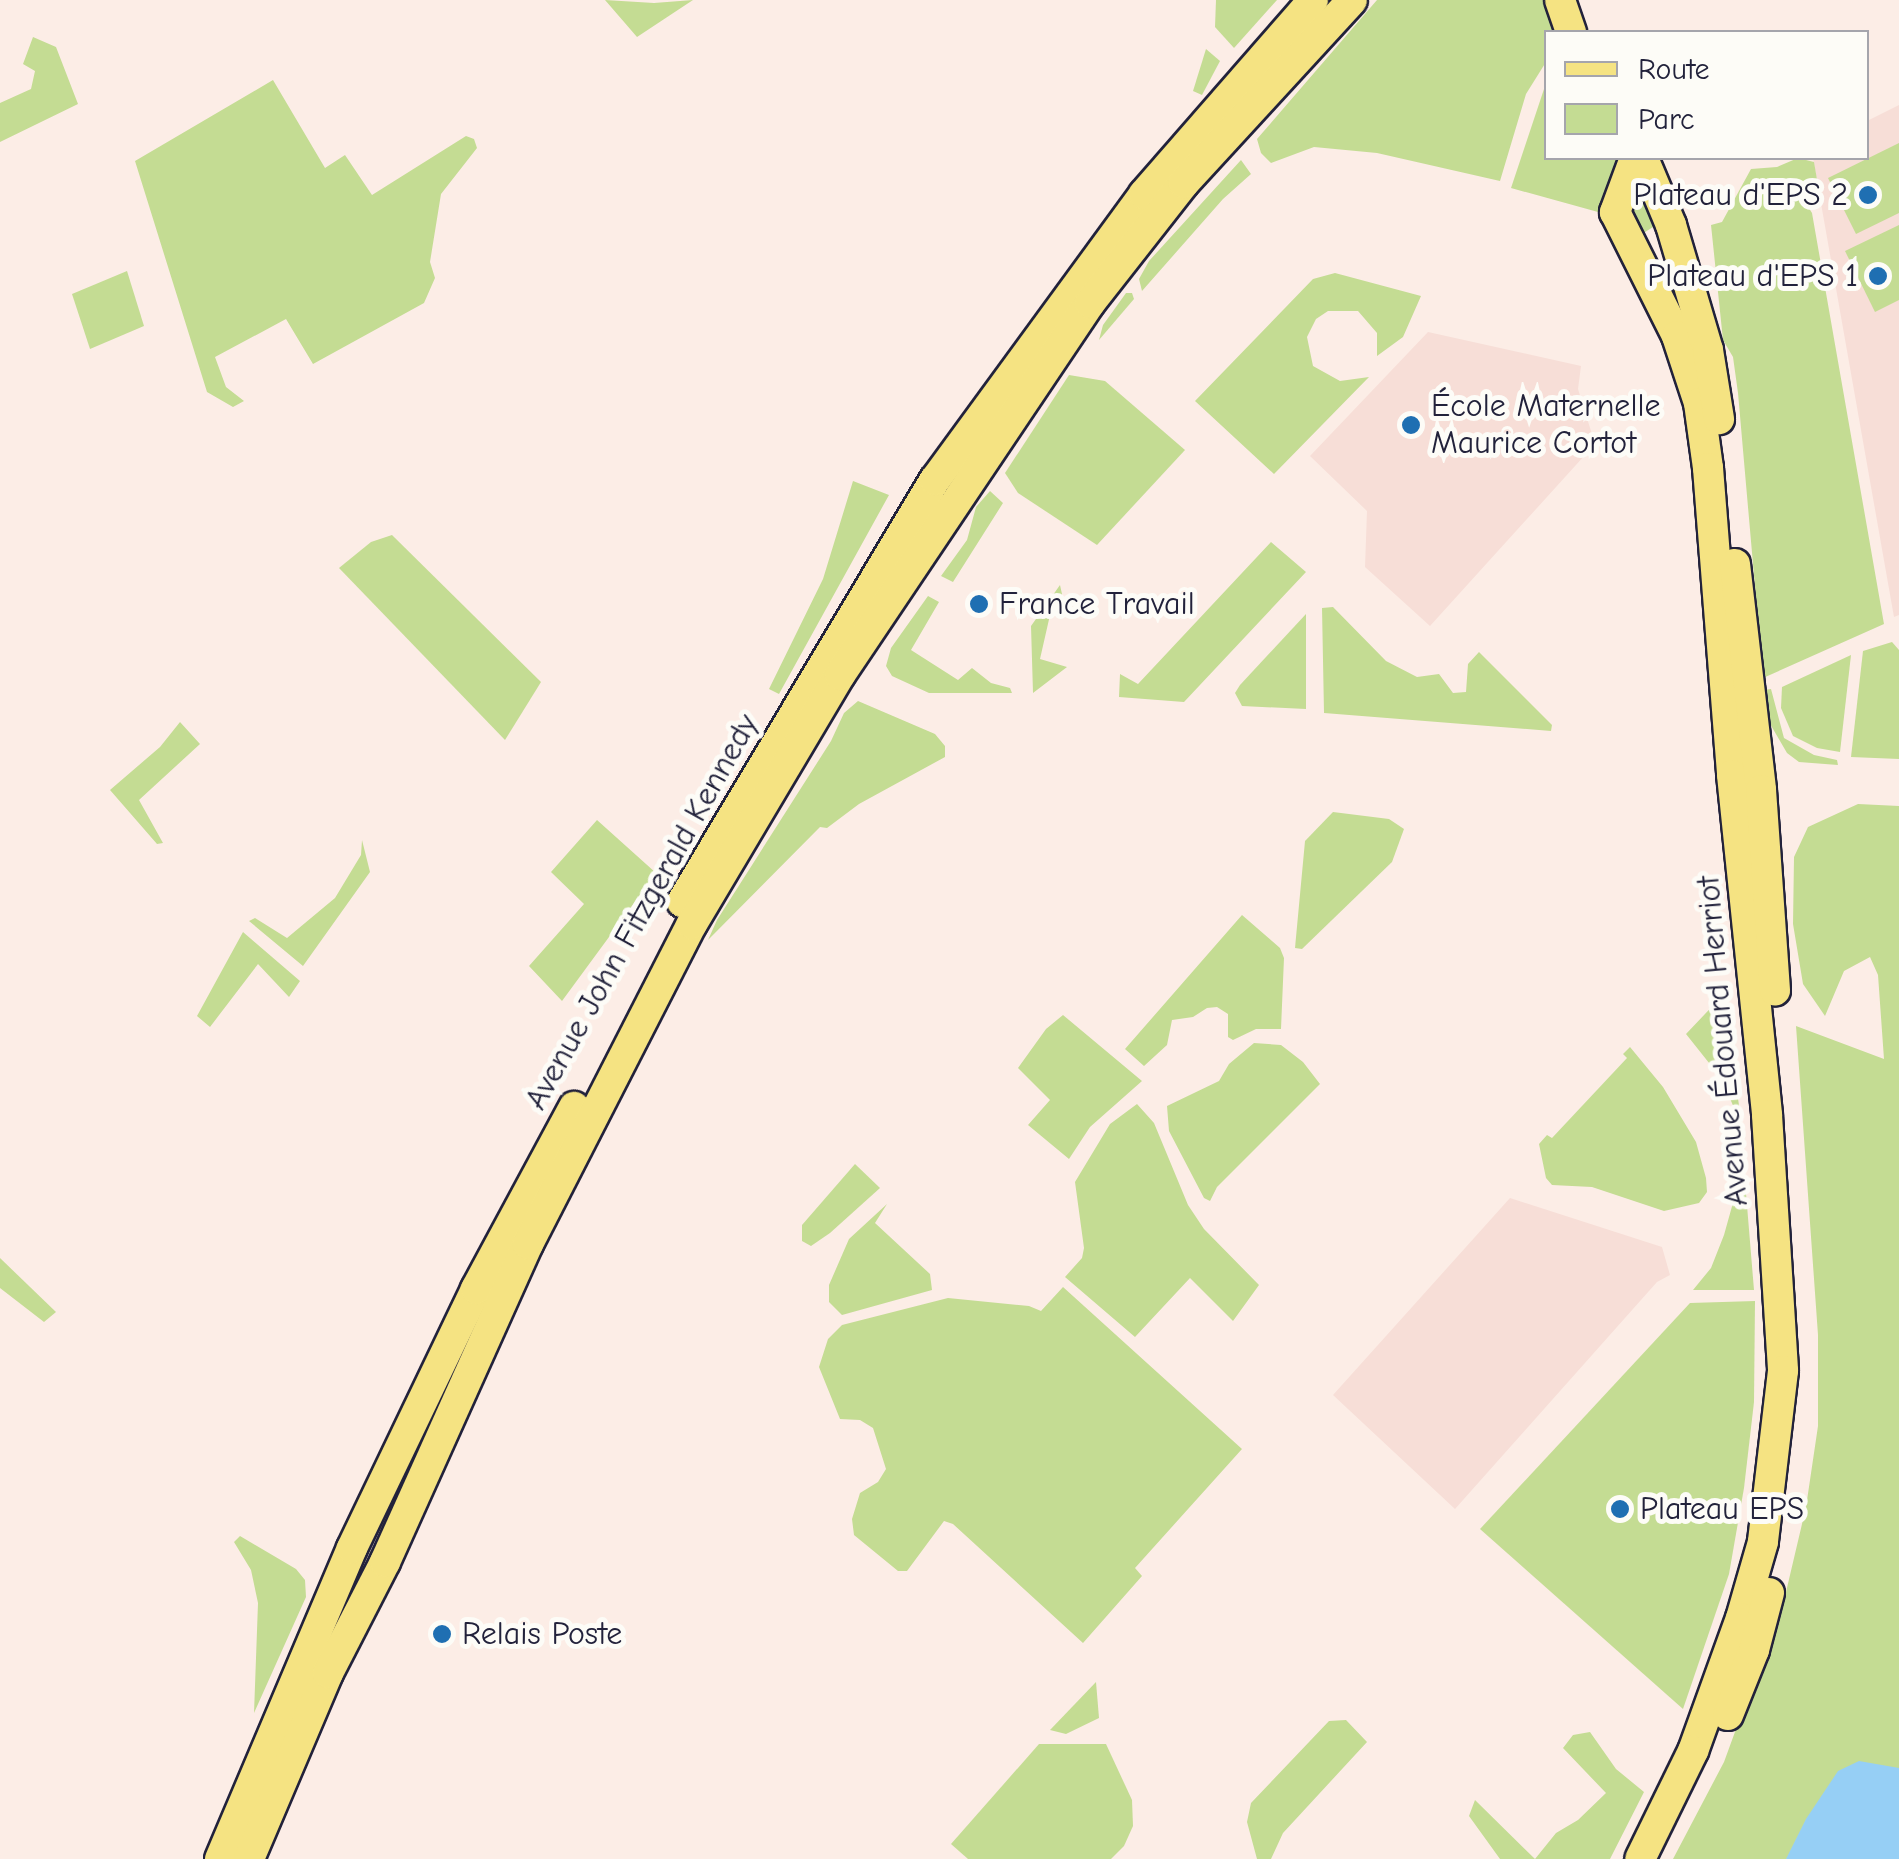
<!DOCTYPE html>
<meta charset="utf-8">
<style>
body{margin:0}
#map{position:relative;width:1899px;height:1859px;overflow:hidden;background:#fcede6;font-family:"Comic Neue",sans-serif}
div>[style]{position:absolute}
.built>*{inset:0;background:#f7ded7}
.green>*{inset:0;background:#c4dc93}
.water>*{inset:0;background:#96cff5}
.roads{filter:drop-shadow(2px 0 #22223b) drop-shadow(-2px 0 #22223b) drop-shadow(0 2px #22223b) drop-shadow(0 -2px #22223b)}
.major>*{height:30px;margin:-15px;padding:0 15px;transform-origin:15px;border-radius:15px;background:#f5e382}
.dots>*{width:28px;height:28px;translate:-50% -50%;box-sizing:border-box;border:5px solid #fdfcf7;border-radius:50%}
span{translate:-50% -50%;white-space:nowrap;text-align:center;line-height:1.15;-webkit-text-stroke:10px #fdfcf7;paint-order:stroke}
.poi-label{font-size:32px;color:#22223b}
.right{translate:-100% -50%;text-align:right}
.left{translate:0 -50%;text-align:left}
.street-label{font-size:32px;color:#22223b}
.legend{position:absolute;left:1544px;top:30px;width:325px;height:130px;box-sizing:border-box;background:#fdfcf7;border:2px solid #a5a5ac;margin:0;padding:12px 18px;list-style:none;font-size:30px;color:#22223b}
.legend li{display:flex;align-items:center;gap:20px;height:50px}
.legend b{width:50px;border:2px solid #a5a5ac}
</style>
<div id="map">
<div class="built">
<div style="clip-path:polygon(1899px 105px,1899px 615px,1894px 617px,1813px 158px,1866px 158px,1867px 121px)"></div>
<div style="clip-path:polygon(1428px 332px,1581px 366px,1578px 389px,1595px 444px,1430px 626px,1365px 567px,1367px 511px,1310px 456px)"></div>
<div style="clip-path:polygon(1510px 1198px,1662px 1247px,1670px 1275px,1657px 1282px,1455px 1509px,1333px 1395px)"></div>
</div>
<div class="green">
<div style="clip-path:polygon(605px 0,654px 3px,693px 0,637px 37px)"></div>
<div style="clip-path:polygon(1216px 0,1277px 0,1234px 48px,1215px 27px)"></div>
<div style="clip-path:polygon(1377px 0,1549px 0,1558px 32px,1546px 32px,1546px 62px,1526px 94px,1500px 181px,1377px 153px,1314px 147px,1271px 163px,1261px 153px,1257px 139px)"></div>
<div style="clip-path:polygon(33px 37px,56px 47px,78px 104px,0 142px,0 103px,31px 89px,35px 71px,23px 64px)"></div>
<div style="clip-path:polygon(1206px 49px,1220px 61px,1202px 95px,1193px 91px)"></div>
<div style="clip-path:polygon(273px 80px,325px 168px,345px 155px,372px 195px,466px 136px,474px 139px,477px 148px,441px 194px,430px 262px,435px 278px,424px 303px,313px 364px,286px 319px,215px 357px,226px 387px,244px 401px,233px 407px,207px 392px,135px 161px)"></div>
<div style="clip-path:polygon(1546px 83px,1546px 158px,1621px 158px,1617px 177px,1598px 212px,1511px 188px)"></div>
<div style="clip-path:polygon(1899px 143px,1899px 213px,1856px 234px,1828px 178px)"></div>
<div style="clip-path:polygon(1798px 158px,1814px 162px,1820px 197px,1795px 186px,1812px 213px,1884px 624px,1763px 678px,1738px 393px,1733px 357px,1723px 340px,1711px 225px,1722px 222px,1751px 169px,1777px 167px)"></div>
<div style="clip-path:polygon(1241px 160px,1251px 174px,1223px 199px,1142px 291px,1139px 279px,1149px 261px)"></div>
<div style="clip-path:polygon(1639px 181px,1661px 222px,1642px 234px,1625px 202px)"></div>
<div style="clip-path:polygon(1899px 225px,1899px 300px,1875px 312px,1845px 251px)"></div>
<div style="clip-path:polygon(127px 271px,144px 326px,90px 349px,72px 294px)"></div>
<div style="clip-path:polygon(1335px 273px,1421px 296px,1403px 337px,1377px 356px,1377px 333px,1358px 311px,1328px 311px,1316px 319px,1307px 337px,1313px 366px,1340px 381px,1369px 377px,1274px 474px,1195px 401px,1313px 279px)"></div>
<div style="clip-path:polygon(1126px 293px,1132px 293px,1134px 299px,1099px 340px,1103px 325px)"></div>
<div style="clip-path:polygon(1069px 375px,1105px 381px,1185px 450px,1097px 545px,1018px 493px,1005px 473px)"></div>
<div style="clip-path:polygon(853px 481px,889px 495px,779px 694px,769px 689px,823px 579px)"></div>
<div style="clip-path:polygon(990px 491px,1003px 503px,953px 582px,941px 576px,967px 540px,976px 507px)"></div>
<div style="clip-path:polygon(392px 535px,541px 682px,505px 740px,339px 568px,371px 542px)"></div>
<div style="clip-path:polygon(1271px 542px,1306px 572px,1184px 702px,1119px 697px,1120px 674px,1138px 684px)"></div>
<div style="clip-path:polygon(1060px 585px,1062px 594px,1050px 615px,1040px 659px,1067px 667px,1033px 693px,1031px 626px)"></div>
<div style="clip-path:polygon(928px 596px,939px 602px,911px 650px,958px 680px,972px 668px,991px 683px,1010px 688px,1012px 693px,929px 693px,892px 676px,886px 666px,891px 648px)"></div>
<div style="clip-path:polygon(1333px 607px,1386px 661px,1417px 677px,1439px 674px,1453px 693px,1466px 692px,1468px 664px,1479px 652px,1552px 725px,1551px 731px,1324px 713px,1322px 608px)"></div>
<div style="clip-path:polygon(1306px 614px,1306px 709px,1242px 706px,1235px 693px,1240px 685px)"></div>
<div style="clip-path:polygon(1892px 642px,1899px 650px,1899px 759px,1851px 757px,1863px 651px)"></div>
<div style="clip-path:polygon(1851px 655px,1840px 752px,1817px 748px,1793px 736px,1781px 708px,1782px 687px)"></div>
<div style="clip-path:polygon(1771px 689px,1784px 738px,1814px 755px,1837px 760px,1838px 765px,1799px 762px,1787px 753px,1769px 722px,1764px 690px)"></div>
<div style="clip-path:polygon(858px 701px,935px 734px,945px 746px,945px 757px,859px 804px,827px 828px,820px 827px,708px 940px,717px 920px,831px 741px,844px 713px)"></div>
<div style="clip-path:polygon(180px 722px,200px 744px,139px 800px,163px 843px,157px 844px,110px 790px,160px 747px)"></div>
<div style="clip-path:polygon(1858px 804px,1899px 806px,1899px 1859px,1673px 1859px,1724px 1762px,1786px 1592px,1806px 1507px,1818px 1426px,1818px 1335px,1796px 1026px,1884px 1059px,1878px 975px,1870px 957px,1844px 971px,1825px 1016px,1803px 984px,1793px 924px,1794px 857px,1808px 827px)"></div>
<div style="clip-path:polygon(1333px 812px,1389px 819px,1404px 829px,1392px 862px,1302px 949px,1295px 948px,1305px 841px)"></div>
<div style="clip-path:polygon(597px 820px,656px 873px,562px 1001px,529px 966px,584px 904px,551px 872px)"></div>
<div style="clip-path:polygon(362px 840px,370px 872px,303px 966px,249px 921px,255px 918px,287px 938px,335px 898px,361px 855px)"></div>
<div style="clip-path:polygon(1242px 915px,1280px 948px,1284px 958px,1281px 1029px,1256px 1029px,1233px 1040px,1228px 1037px,1228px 1014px,1217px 1007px,1207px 1008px,1193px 1017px,1172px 1020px,1167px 1045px,1144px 1066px,1125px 1049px)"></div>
<div style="clip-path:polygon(243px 932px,300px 981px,289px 997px,258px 964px,210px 1027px,197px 1016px)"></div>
<div style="clip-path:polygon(1723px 995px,1742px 1126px,1721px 1078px,1686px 1034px)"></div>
<div style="clip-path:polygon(1063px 1015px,1142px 1081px,1090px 1127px,1069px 1159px,1028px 1125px,1050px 1100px,1018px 1068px,1046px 1029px)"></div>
<div style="clip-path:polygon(1254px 1043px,1281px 1045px,1303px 1062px,1320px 1084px,1217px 1187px,1210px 1201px,1204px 1198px,1169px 1131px,1167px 1106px,1219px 1081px,1229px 1064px)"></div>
<div style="clip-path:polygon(1630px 1047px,1663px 1087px,1696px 1142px,1706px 1178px,1707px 1192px,1699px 1203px,1664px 1211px,1592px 1187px,1552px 1185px,1546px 1178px,1539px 1144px,1547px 1135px,1552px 1138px,1627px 1058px,1623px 1054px)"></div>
<div style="clip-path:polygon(1137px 1104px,1154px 1123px,1188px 1205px,1204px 1229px,1259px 1285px,1233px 1321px,1190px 1278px,1135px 1337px,1065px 1277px,1082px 1258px,1084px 1248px,1075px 1182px,1110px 1124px)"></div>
<div style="clip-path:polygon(1743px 1157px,1754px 1290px,1693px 1290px,1711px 1268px,1724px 1235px,1736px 1192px,1735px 1160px)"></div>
<div style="clip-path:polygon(855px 1164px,880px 1188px,830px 1233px,811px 1246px,802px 1241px,802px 1225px)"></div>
<div style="clip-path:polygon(887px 1204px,875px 1223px,930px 1274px,932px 1290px,842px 1315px,829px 1302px,829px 1285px,849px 1239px)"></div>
<div style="clip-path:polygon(0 1258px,56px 1312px,44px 1322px,0 1288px)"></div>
<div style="clip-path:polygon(1063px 1287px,1242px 1449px,1135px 1568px,1142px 1576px,1083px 1643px,953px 1524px,944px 1521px,907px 1571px,898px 1571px,854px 1535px,852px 1519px,860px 1493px,878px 1482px,886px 1469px,873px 1428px,860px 1420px,840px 1419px,819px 1367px,828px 1339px,842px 1325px,948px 1298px,1029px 1306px,1041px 1311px)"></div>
<div style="clip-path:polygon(1755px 1301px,1754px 1402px,1744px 1488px,1729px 1574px,1683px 1709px,1480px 1529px,1690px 1303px)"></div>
<div style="clip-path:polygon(240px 1536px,296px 1569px,305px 1580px,306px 1597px,254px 1713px,258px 1603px,251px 1570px,234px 1542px)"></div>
<div style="clip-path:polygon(1096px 1682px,1099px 1718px,1066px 1734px,1050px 1730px)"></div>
<div style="clip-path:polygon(1346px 1720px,1367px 1742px,1283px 1833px,1271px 1859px,1257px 1859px,1247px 1822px,1251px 1803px,1329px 1721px)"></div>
<div style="clip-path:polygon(1590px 1732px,1616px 1769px,1644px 1792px,1610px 1859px,1500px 1859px,1469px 1816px,1475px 1800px,1535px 1859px,1556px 1833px,1578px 1820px,1606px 1793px,1563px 1748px,1573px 1735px)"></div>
<div style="clip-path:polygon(1039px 1744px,1106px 1744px,1132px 1800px,1133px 1826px,1124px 1846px,1111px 1859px,968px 1859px,951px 1844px)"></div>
</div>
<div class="water">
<div style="clip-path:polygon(1859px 1761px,1899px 1768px,1899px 1859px,1786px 1859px,1806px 1819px,1838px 1771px)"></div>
</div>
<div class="roads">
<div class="major">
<div style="left:1560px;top:0;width:34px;rotate:71deg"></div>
<div style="left:1635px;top:158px;width:58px;rotate:110.3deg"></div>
<div style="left:1615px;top:212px;width:139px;rotate:63.4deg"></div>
<div style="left:1677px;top:336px;width:71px;rotate:71.8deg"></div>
<div style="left:1699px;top:403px;width:66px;rotate:82.1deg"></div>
<div style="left:1708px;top:468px;width:308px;rotate:85.5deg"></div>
<div style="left:1732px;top:775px;width:342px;rotate:84.1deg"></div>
<div style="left:1767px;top:1115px;width:256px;rotate:86.4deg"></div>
<div style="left:1783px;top:1371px;width:172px;rotate:96.7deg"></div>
<div style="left:1763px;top:1542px;width:79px;rotate:106.1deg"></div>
<div style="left:1741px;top:1618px;width:141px;rotate:109.8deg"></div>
<div style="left:1693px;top:1751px;width:120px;rotate:116.1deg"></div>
<div style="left:1643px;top:158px;width:73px;rotate:67.3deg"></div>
<div style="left:1671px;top:225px;width:130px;rotate:73.5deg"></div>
<div style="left:1708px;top:350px;width:70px;rotate:80.9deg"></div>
<div style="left:1735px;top:564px;width:227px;rotate:83.4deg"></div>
<div style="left:1761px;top:790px;width:201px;rotate:86deg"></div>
<div style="left:682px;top:902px;width:492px;rotate:-59.1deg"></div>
<div style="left:935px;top:480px;width:354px;rotate:-53.8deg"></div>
<div style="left:1144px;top:194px;width:257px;rotate:-48.9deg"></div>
<div style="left:1728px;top:1715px;width:70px;rotate:-68.2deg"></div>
<div style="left:1754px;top:1650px;width:59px;rotate:-75.3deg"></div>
<div style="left:220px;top:1859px;width:338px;rotate:-67deg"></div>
<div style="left:352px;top:1548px;width:287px;rotate:-64.4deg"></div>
<div style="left:476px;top:1289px;width:207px;rotate:-61.7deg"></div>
<div style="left:249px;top:1859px;width:202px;rotate:-67deg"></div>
<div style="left:328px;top:1673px;width:125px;rotate:-62.8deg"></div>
<div style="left:385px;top:1562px;width:349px;rotate:-65.8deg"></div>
<div style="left:528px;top:1244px;width:360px;rotate:-62.9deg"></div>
<div style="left:692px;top:924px;width:290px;rotate:-59.3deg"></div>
<div style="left:840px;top:675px;width:448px;rotate:-56.1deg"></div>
<div style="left:1090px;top:303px;width:152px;rotate:-51.9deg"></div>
<div style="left:1184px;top:183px;width:248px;rotate:-47.4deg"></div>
</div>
</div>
<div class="dots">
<div style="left:1868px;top:195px;background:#1f6fb2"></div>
<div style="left:1878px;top:276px;background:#1f6fb2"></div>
<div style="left:1411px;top:425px;background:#1f6fb2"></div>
<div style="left:979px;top:604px;background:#1f6fb2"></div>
<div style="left:1620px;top:1509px;background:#1f6fb2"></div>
<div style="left:442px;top:1634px;background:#1f6fb2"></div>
</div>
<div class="poi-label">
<span class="right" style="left:1848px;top:195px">Plateau d'EPS 2</span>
<span class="right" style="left:1858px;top:276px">Plateau d'EPS 1</span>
<span class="left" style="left:1431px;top:425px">École Maternelle<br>Maurice Cortot</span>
<span class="left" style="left:999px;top:604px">France Travail</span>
<span class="left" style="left:1640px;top:1509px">Plateau EPS</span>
<span class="left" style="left:462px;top:1634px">Relais Poste</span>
</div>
<div class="street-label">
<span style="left:642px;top:912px;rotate:-61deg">Avenue John Fitzgerald Kennedy</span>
<span style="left:1723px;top:1041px;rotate:-95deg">Avenue Édouard Herriot</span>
</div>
<ul class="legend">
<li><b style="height:12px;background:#f5e382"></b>Route</li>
<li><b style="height:28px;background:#c4dc93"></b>Parc</li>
</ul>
</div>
